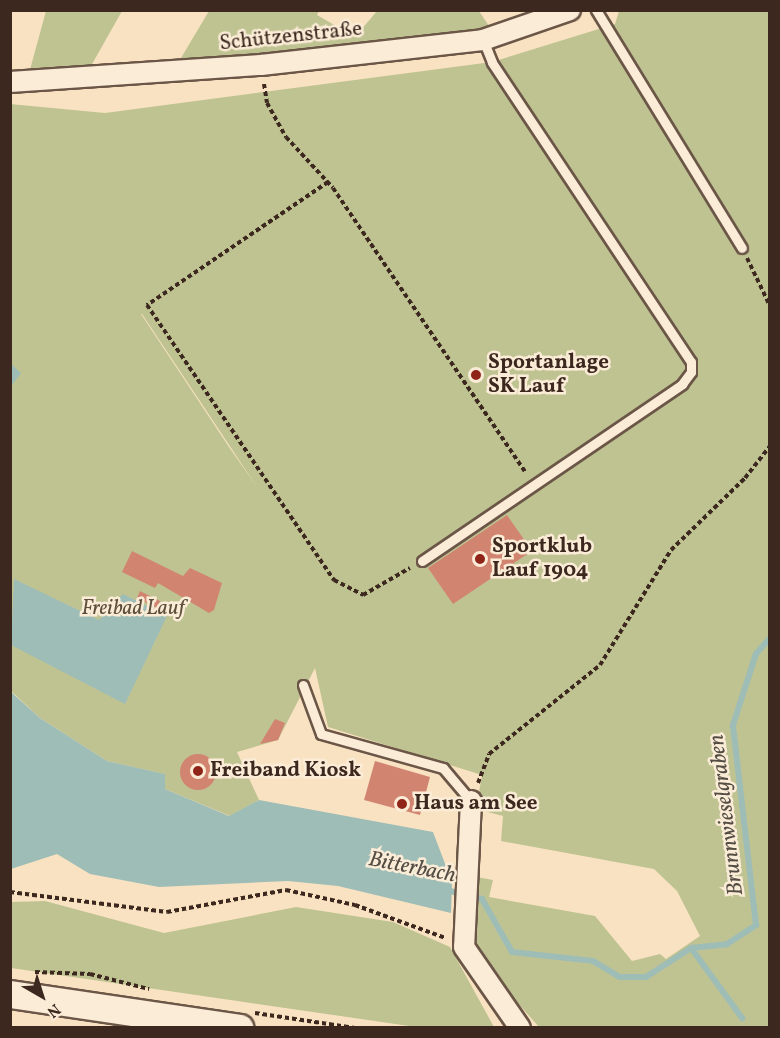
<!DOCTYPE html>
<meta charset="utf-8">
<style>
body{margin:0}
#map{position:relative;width:780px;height:1038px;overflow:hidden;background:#f9e2c1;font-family:Vollkorn,serif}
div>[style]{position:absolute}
.green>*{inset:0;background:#bfc392}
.water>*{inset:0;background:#9ebdb7}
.stream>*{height:6px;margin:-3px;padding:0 3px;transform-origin:3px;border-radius:3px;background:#9ebdb7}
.building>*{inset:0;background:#d18571}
.round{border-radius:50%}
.path>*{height:4px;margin-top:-2px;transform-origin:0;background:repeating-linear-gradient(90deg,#3c281e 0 4.5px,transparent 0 7.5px)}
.roads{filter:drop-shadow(2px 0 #6b5647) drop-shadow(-2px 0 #6b5647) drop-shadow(0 2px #6b5647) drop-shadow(0 -2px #6b5647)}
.service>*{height:9px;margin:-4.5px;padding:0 4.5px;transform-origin:4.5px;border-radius:4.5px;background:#fbecd7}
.minor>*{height:20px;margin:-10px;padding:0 10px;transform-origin:10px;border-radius:10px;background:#fbecd7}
.secondary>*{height:27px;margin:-13.5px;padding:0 13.5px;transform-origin:13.5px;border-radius:13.5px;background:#fbecd7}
.dots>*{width:16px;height:16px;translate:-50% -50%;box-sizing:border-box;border:3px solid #fbecd7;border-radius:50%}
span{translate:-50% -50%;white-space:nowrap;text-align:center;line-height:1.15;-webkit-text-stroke:5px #fbecd7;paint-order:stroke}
.street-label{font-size:21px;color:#3c281e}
.poi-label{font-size:21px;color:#3c281e;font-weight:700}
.left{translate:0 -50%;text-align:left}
.park-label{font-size:21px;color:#5d4f3b;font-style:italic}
.water-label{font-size:22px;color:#544d44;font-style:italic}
.frame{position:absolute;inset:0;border:12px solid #3c281e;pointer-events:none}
.north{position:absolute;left:12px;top:966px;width:60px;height:60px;-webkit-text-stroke:4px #fbecd7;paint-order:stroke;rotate:141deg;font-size:16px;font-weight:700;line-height:24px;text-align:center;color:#3c281e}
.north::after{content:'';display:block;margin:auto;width:21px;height:27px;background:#3c281e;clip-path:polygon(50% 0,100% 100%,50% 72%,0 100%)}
</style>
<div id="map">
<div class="green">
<div style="clip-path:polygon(46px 11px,122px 11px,87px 73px,28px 77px)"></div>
<div style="clip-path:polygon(209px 11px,319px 11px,317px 15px,355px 37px,377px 11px,479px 11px,489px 26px,441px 39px,178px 63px)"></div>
<div style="clip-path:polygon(evenodd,619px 11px,769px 11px,769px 1027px,539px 1027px,486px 967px,472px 933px,477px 877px,493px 880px,489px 897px,595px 916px,632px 961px,660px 954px,666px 959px,700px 936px,677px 891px,654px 869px,501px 841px,503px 816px,476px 809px,482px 775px,328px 727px,315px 668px,278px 740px,237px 752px,259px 800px,230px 816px,165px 789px,164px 774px,107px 761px,40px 718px,11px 691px,10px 104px,105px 113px,492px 62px,615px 24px,619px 11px,141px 314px,142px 314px,257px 487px,229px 447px,141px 314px)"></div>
<div style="clip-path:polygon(45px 901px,164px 933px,296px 907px,393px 922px,450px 947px,494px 1027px,416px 1027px,11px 968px,11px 902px)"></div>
</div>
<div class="water">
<div style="clip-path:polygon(11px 364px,21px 373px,12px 385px,11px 403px)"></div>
<div style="clip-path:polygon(14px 579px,99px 620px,123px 594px,167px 616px,125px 704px,11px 645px)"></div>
<div style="clip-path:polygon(10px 691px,40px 718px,107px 761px,165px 774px,165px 789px,229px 816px,259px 800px,433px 832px,452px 882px,451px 913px,338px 886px,288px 881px,159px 887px,90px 874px,57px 854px,11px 869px)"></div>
</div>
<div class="stream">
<div style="left:446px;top:890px;width:37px;rotate:14deg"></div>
<div style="left:482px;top:899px;width:61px;rotate:60.5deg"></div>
<div style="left:512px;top:952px;width:81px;rotate:6.3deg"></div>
<div style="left:593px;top:961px;width:31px;rotate:31deg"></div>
<div style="left:620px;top:977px;width:26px"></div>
<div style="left:646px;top:977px;width:54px;rotate:-32.8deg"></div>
<div style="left:691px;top:948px;width:87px;rotate:53.9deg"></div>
<div style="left:691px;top:948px;width:36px;rotate:-6deg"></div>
<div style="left:727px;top:944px;width:35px;rotate:-33deg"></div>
<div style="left:756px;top:925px;width:201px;rotate:-96.6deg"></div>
<div style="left:733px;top:725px;width:75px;rotate:-72.1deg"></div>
<div style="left:756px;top:654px;width:21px;rotate:-49deg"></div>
</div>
<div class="building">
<div style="clip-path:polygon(507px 515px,532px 551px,453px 604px,428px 568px)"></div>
<div style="clip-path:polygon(132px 551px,183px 576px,190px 568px,222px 583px,214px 610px,209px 613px,158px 583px,155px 588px,122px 572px)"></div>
<div style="clip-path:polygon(140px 591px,160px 601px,157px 608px,137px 598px)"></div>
<div style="clip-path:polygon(275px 719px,285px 723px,278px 740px,260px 744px)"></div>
<div class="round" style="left:180px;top:754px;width:36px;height:36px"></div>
<div style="clip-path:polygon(375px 761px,430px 777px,420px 815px,364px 800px)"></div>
</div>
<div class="path">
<div style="left:264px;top:84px;width:19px;rotate:81deg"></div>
<div style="left:267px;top:103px;width:39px;rotate:61deg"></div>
<div style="left:286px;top:137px;width:69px;rotate:47.3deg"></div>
<div style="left:333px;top:188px;width:344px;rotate:55.9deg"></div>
<div style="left:328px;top:182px;width:219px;rotate:145.8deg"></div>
<div style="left:147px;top:305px;width:333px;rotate:55.8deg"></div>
<div style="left:334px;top:580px;width:33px;rotate:27deg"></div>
<div style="left:363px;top:595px;width:54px;rotate:-29.9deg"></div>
<div style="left:747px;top:258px;width:53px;rotate:64.4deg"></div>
<div style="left:478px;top:783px;width:31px;rotate:-69deg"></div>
<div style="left:489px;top:754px;width:142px;rotate:-38.7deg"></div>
<div style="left:600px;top:665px;width:135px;rotate:-58.3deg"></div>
<div style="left:671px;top:550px;width:103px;rotate:-44.2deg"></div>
<div style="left:745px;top:478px;width:41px;rotate:-52deg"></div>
<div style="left:10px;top:892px;width:158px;rotate:7.3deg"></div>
<div style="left:167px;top:912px;width:121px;rotate:-10.5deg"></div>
<div style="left:286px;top:890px;width:71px;rotate:12.3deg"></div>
<div style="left:355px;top:905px;width:96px;rotate:20.1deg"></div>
<div style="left:35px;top:972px;width:55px;rotate:2.1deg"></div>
<div style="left:90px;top:974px;width:61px;rotate:14.3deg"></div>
<div style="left:255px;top:1013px;width:101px;rotate:8.5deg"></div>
</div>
<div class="roads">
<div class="service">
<div style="left:596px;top:10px;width:279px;rotate:58.5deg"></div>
<div style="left:422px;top:561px;width:315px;rotate:-34.2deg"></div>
<div style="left:682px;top:384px;width:15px;rotate:-53deg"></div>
<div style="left:691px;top:372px;width:10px;rotate:-90deg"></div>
<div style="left:691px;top:362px;width:360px;rotate:-123.6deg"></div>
<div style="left:492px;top:62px;width:24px;rotate:-112deg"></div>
<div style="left:303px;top:685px;width:52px;rotate:69.8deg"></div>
<div style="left:321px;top:734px;width:127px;rotate:15.6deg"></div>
<div style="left:443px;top:768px;width:43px;rotate:49.7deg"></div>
</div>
<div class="minor">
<div style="left:10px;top:82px;width:252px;rotate:-3.9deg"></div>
<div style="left:261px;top:65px;width:223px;rotate:-6.4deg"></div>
<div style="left:483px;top:40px;width:92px;rotate:-19deg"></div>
<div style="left:471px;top:801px;width:146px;rotate:92.7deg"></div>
<div style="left:464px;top:947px;width:98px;rotate:55.3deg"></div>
</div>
<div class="secondary">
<div style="left:10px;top:994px;width:232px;rotate:8.4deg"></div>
</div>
</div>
<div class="dots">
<div style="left:476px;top:375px;background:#8f2418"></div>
<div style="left:480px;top:559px;background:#8f2418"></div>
<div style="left:198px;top:771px;background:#8f2418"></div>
<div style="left:402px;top:804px;background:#8f2418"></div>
</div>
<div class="street-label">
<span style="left:291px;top:37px;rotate:-6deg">Schützenstraße</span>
</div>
<div class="poi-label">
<span class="left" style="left:488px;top:375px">Sportanlage<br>SK Lauf</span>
<span class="left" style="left:492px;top:559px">Sportklub<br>Lauf 1904</span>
<span class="left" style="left:210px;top:771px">Freiband Kiosk</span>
<span class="left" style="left:414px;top:804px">Haus am See</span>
</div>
<div class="park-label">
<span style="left:133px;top:609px">Freibad Lauf</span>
</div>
<div class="water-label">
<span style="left:727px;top:815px;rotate:-97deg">Brunnwieselgraben</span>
<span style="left:412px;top:868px;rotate:11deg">Bitterbach</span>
</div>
<div class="frame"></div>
<div class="north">N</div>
</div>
